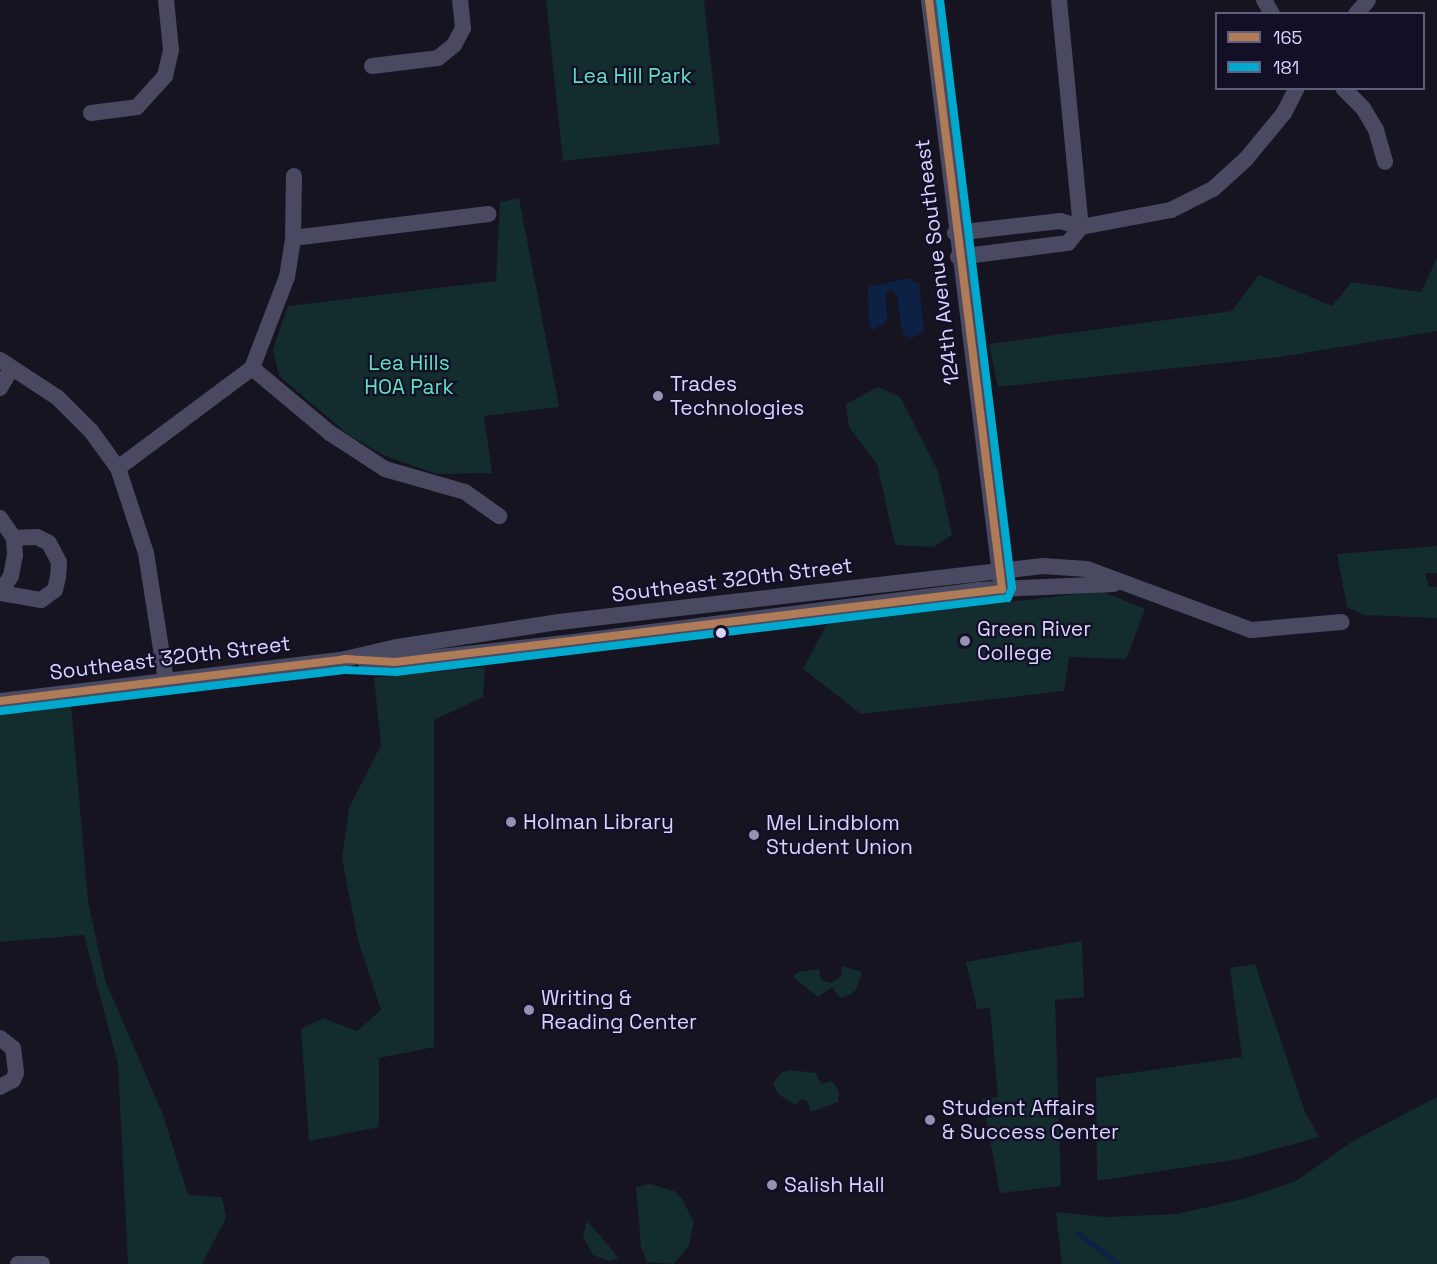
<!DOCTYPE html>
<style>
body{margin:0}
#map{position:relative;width:1437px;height:1264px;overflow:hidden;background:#161421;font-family:"Space Grotesk",sans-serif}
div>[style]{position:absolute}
.green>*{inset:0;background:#132c2d}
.water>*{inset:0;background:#0d2144}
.stream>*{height:4.5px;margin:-2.25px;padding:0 2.25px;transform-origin:2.25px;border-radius:2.25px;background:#0d2144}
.minor>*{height:16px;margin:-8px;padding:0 8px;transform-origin:8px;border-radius:8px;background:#4a4962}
.bus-1>*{height:8px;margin:-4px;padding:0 4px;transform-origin:4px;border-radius:4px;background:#b07c57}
.bus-2>*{height:8px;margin:-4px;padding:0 4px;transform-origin:4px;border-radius:4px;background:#00a9ce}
.dots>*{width:16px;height:16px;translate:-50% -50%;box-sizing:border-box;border:3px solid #130f26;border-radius:50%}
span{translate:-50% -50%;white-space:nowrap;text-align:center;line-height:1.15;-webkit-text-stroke:4.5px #130f26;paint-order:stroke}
.park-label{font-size:21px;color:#5fe0c0}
.street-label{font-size:21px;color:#d9d4ff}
.poi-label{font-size:21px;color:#d9d4ff}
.left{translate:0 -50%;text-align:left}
.legend{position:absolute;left:1215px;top:12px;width:210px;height:78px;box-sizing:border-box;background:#130f26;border:2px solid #625e7d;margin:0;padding:8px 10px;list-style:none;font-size:18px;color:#d9d4ff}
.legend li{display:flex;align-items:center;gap:12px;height:30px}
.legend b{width:30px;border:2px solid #625e7d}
</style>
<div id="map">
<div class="green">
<div style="clip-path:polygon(546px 0,704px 0,720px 144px,563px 161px)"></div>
<div style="clip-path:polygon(519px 198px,559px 407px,484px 416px,492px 473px,437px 474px,385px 456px,349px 435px,279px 376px,273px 349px,288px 306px,496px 281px,500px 202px)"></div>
<div style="clip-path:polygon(1437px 258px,1437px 331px,1280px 357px,998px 387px,989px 344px,1232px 311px,1259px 275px,1332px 306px,1352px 282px,1421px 292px)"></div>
<div style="clip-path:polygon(878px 387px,900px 397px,938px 471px,952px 535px,933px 547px,895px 545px,877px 464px,849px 427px,846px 404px)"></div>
<div style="clip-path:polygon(1437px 546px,1437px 573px,1425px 573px,1429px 587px,1437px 587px,1437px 618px,1364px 615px,1347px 607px,1337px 554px)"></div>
<div style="clip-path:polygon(1101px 591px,1145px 609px,1126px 659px,1069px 657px,1064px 691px,861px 714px,803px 669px,827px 624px)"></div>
<div style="clip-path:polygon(485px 667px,483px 697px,434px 720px,434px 1047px,379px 1058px,379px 1127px,309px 1141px,301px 1029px,323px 1018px,357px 1031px,381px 1010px,358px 940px,342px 859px,349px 808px,381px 745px,374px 678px)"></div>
<div style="clip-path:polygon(70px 692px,88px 901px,105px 980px,163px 1115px,188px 1195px,222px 1197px,226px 1218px,202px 1264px,128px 1264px,118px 1064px,84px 935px,0 942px,0 701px)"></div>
<div style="clip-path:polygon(1082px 941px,1084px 997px,1055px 1000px,1061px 1186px,1000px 1193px,982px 1098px,998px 1097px,990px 1008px,977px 1009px,966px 962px)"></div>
<div style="clip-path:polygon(1255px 964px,1305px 1112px,1319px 1137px,1239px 1159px,1097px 1181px,1096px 1078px,1242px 1057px,1230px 968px)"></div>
<div style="clip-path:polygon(842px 966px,862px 972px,856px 990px,848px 996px,840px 998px,832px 987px,818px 997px,793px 977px,798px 972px,819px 969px,821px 980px,831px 983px,841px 976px)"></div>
<div style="clip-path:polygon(790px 1070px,816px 1073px,821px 1084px,832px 1081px,839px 1092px,838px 1102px,811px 1112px,807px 1101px,802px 1099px,795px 1105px,778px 1094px,773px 1083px,782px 1072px)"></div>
<div style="clip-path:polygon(1437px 1097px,1437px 1264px,1062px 1264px,1056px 1212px,1106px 1217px,1177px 1214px,1243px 1199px,1296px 1181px,1353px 1141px)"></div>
<div style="clip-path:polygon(650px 1184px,674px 1191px,682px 1199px,694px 1222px,689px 1246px,674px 1264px,647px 1262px,641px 1247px,636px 1187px)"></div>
<div style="clip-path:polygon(587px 1221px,614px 1252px,618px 1259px,609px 1261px,593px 1255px,583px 1237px)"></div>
</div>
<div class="water">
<div style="clip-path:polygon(908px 278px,919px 284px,924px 332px,912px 338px,903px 335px,897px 297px,891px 288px,886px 295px,887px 321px,873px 330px,869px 325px,868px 287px)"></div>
</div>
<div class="stream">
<div style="left:1078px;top:1233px;width:51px;rotate:37.1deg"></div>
</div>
<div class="minor">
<div style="left:929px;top:0;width:586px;rotate:82.95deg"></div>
<div style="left:1059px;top:0;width:228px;rotate:84.5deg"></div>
<div style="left:1264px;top:0;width:16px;rotate:60deg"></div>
<div style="left:1356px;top:14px;width:18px;rotate:-49deg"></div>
<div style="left:372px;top:66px;width:66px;rotate:-6.9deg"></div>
<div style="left:438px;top:58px;width:21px;rotate:-39deg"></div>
<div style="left:454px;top:45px;width:19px;rotate:-62deg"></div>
<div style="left:463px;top:28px;width:28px;rotate:-96deg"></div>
<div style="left:1343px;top:88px;width:28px;rotate:45deg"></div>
<div style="left:1363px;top:108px;width:26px;rotate:59deg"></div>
<div style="left:1376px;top:130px;width:33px;rotate:74deg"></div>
<div style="left:91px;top:113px;width:46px;rotate:-7.4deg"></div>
<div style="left:137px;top:107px;width:42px;rotate:-47.9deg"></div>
<div style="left:165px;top:76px;width:27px;rotate:-77deg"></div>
<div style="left:171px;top:50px;width:50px;rotate:-95.7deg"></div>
<div style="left:955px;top:233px;width:106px;rotate:-6.5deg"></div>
<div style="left:1060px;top:221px;width:22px;rotate:16deg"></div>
<div style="left:1081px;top:227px;width:92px;rotate:-10.7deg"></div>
<div style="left:1171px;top:210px;width:47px;rotate:-26.6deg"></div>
<div style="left:1213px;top:189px;width:45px;rotate:-42.3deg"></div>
<div style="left:1246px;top:159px;width:60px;rotate:-50.4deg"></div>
<div style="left:1284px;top:113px;width:28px;rotate:-63deg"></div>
<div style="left:293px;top:238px;width:197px;rotate:-7deg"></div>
<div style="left:958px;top:257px;width:111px;rotate:-7.3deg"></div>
<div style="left:1068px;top:243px;width:21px;rotate:-51deg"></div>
<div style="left:0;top:360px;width:69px;rotate:33.2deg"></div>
<div style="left:58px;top:398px;width:47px;rotate:45deg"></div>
<div style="left:91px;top:431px;width:46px;rotate:53.9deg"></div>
<div style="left:118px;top:468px;width:89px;rotate:71.8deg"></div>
<div style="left:146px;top:553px;width:130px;rotate:81.1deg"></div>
<div style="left:252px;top:368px;width:102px;rotate:39.8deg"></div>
<div style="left:330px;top:433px;width:66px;rotate:33.2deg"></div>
<div style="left:385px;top:469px;width:83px;rotate:16deg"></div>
<div style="left:465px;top:492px;width:42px;rotate:35.2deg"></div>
<div style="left:0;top:388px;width:22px;rotate:-60deg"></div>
<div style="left:118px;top:468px;width:167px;rotate:-36.7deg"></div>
<div style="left:252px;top:368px;width:97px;rotate:-69deg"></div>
<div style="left:287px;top:277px;width:39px;rotate:-81deg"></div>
<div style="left:293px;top:238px;width:62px;rotate:-89.1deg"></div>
<div style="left:0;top:518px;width:24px;rotate:55deg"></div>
<div style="left:14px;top:538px;width:17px;rotate:87deg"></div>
<div style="left:15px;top:555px;width:21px;rotate:101deg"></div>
<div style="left:11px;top:576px;width:20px;rotate:123deg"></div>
<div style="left:0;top:593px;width:42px;rotate:9.7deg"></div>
<div style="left:41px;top:600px;width:17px;rotate:-36deg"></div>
<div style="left:55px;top:590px;width:13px;rotate:-77deg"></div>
<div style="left:58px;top:577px;width:15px;rotate:-86deg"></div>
<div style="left:59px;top:562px;width:21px;rotate:-118deg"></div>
<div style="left:49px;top:543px;width:13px;rotate:-153deg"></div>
<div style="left:37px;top:537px;width:23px;rotate:178deg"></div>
<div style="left:364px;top:660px;width:31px;rotate:4deg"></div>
<div style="left:395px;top:662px;width:187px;rotate:-6.4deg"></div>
<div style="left:581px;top:641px;width:400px;rotate:-7.3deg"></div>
<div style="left:978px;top:590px;width:136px;rotate:-2.5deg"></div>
<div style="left:0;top:701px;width:348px;rotate:-6.9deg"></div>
<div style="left:345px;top:659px;width:53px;rotate:-13deg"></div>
<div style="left:397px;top:647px;width:164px;rotate:-8.8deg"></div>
<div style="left:559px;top:622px;width:487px;rotate:-6.6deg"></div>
<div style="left:1043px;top:566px;width:44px;rotate:3.9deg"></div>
<div style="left:1087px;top:569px;width:175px;rotate:20.4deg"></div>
<div style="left:1251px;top:630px;width:91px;rotate:-5deg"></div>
<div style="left:0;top:1038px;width:16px;rotate:38deg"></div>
<div style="left:13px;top:1048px;width:25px;rotate:83deg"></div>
<div style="left:16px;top:1073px;width:8px;rotate:113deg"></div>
<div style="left:13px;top:1080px;width:15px;rotate:152deg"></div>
<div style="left:18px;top:1264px;width:24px"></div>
</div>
<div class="bus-1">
<div style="left:929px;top:0;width:594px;rotate:82.93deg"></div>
<div style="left:0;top:701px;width:348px;rotate:-6.9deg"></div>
<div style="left:345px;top:659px;width:50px;rotate:3.4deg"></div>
<div style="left:395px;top:662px;width:611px;rotate:-6.86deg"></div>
</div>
<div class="bus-2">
<div style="left:1px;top:711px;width:346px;rotate:-6.8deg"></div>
<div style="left:345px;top:670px;width:51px;rotate:2.2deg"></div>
<div style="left:396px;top:672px;width:616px;rotate:-6.89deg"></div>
<div style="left:1008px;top:598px;width:11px;rotate:-68deg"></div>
<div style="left:1012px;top:588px;width:592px;rotate:-96.98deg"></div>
</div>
<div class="dots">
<div style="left:658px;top:396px;background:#9591b1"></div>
<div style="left:721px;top:633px;background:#d9d4ff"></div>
<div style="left:965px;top:641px;background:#9591b1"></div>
<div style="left:511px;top:822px;background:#9591b1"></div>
<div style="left:754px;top:835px;background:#9591b1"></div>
<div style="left:529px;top:1010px;background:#9591b1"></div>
<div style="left:930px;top:1120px;background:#9591b1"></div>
<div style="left:772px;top:1185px;background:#9591b1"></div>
</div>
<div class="park-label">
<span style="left:632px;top:76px">Lea Hill Park</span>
<span style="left:409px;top:375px">Lea Hills<br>HOA Park</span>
</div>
<div class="street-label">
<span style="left:937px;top:262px;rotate:-97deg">124th Avenue Southeast</span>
<span style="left:732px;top:580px;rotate:-7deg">Southeast 320th Street</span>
<span style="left:170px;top:658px;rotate:-7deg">Southeast 320th Street</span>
</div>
<div class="poi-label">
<span class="left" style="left:670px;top:396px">Trades<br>Technologies</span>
<span class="left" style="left:977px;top:641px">Green River<br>College</span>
<span class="left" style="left:523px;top:822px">Holman Library</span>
<span class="left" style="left:766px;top:835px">Mel Lindblom<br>Student Union</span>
<span class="left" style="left:541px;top:1010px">Writing &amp;<br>Reading Center</span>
<span class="left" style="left:942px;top:1120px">Student Affairs<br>&amp; Success Center</span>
<span class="left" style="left:784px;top:1185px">Salish Hall</span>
</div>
<ul class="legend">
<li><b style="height:8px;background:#b07c57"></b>165</li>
<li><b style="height:8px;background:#00a9ce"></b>181</li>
</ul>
</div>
